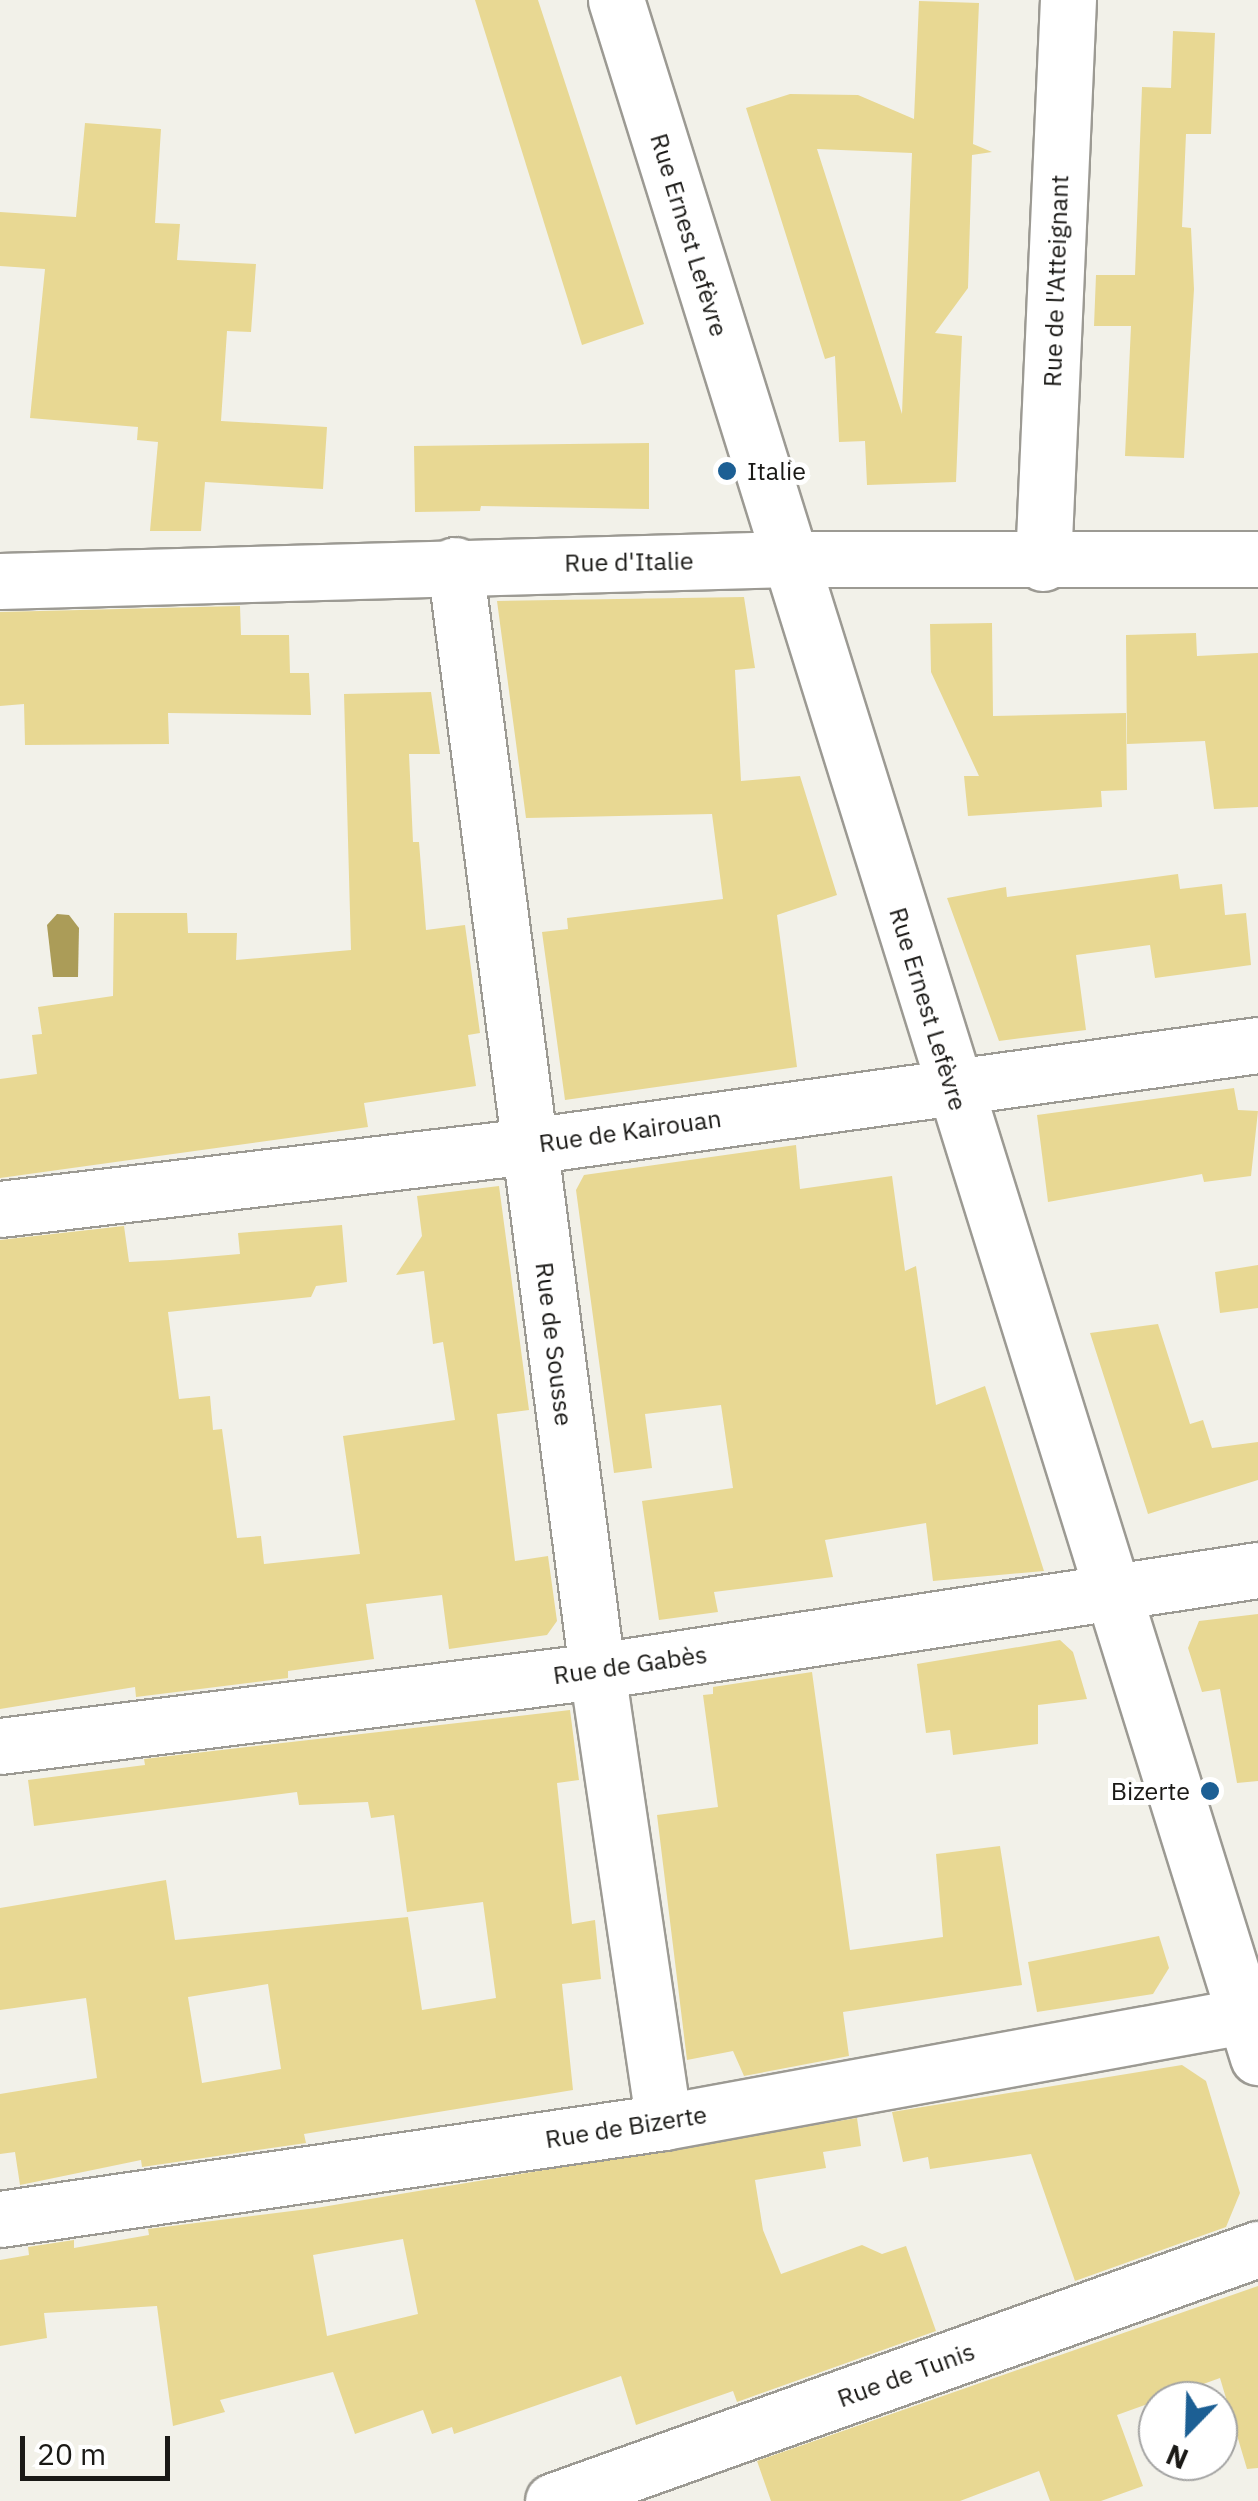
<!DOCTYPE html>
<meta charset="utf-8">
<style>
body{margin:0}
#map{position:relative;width:1258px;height:2501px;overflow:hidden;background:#f2f1e9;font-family:"IBM Plex Sans",sans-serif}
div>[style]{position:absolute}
.water>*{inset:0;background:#ab9c58}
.building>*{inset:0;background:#e8d893}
.roads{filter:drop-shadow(2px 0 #9c9a93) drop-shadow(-2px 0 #9c9a93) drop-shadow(0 2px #9c9a93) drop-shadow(0 -2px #9c9a93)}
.minor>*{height:55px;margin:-27.5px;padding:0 27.5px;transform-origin:27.5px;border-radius:27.5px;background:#fff}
.dots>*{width:28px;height:28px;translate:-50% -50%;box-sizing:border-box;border:5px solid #fff;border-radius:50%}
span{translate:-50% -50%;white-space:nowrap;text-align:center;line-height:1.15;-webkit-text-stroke:10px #fff;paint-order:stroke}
.street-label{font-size:25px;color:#1a1916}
.poi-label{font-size:25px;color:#1a1916}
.left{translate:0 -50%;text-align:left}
.right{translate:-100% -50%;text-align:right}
.north{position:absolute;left:1138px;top:2381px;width:100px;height:100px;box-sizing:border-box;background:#fff;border:2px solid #a3a3a2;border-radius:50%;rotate:203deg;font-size:28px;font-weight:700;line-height:40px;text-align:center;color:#1a1916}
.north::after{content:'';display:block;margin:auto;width:35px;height:45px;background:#1c5f94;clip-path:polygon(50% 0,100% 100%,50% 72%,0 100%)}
.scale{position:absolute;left:20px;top:2436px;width:150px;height:45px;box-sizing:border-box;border:5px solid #1a1916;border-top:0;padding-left:12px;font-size:30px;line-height:35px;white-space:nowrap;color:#1a1916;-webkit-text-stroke:8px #fff;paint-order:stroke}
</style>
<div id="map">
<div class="water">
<div style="clip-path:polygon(57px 914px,69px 915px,79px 928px,78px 977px,53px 977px,47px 925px)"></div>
</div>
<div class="building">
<div style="clip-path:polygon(475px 0,538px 0,644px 324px,582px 345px)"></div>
<div style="clip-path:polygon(evenodd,919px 1px,979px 3px,973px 144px,992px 152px,972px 155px,968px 288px,935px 333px,962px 336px,956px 482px,867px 485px,865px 441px,839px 442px,835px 356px,825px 359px,746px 108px,790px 94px,858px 95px,914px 119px,919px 1px,817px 149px,912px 153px,902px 414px,817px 149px)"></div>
<div style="clip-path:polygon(1173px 31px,1215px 33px,1211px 134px,1186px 134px,1182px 227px,1191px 228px,1194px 289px,1184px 458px,1125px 456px,1131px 326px,1094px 326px,1096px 275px,1135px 275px,1142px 87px,1171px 88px)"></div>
<div style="clip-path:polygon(85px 123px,161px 129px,155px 223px,180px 224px,177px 260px,256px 264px,251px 332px,227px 331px,221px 421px,327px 427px,323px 489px,205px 482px,201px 531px,150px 531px,158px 442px,137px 440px,138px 427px,30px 418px,45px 269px,0 266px,0 212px,76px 217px)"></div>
<div style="clip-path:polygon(649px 443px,649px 509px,481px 506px,480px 511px,415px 512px,414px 446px)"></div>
<div style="clip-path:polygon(744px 597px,755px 668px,735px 670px,741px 781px,800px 776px,837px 895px,777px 915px,797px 1067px,565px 1100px,542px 932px,568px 929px,567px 918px,723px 899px,712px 814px,526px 818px,497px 601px)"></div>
<div style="clip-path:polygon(240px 606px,241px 635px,289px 635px,290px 673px,309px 673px,311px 715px,168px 713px,169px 744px,25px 745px,24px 704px,0 706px,0 612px)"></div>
<div style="clip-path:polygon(992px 623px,993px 716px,1126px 713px,1127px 790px,1101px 791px,1102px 807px,968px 816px,964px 776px,979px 776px,931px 672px,930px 624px)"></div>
<div style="clip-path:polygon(1196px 633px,1197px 656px,1258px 653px,1258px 807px,1214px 809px,1205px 741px,1127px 744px,1126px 635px)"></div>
<div style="clip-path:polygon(431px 692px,440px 754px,409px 754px,413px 842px,419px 842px,426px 930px,465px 925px,480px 1033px,468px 1035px,476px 1086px,364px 1103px,368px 1127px,0 1178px,0 1079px,37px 1074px,32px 1035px,42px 1034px,38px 1007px,113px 996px,114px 913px,187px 913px,188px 933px,237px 933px,236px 960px,351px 950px,344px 694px)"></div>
<div style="clip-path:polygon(1178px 874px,1180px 889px,1222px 884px,1225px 915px,1246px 913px,1251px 965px,1155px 978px,1150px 945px,1076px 955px,1086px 1030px,999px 1041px,947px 898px,1006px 887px,1007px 897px)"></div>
<div style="clip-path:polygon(1234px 1088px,1238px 1110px,1258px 1111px,1251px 1176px,1204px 1182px,1202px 1174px,1048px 1202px,1037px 1115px)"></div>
<div style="clip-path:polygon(796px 1145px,800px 1189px,892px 1176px,905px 1271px,916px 1266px,936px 1405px,985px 1386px,1044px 1571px,933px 1581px,926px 1523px,825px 1540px,833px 1577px,714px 1592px,718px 1612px,659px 1620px,642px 1501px,733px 1488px,721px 1405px,645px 1414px,652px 1468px,614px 1473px,576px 1190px,584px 1175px)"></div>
<div style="clip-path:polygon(499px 1186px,529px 1410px,497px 1414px,515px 1561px,548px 1556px,557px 1621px,547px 1635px,449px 1649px,442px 1595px,366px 1604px,374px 1659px,288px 1671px,288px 1678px,136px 1697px,135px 1687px,0 1709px,0 1240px,124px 1226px,129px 1262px,170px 1260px,240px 1254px,238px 1233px,342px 1225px,347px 1282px,316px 1286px,311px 1297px,168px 1312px,179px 1399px,210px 1396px,213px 1430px,222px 1429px,237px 1538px,261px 1536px,264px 1564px,360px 1554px,343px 1436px,455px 1420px,443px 1342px,433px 1344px,424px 1271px,396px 1275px,422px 1236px,417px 1196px)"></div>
<div style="clip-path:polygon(1258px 1265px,1258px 1308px,1220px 1313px,1215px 1272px)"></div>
<div style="clip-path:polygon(1158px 1324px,1190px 1424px,1203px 1420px,1212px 1448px,1258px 1442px,1258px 1480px,1148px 1514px,1090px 1333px)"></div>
<div style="clip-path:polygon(1258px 1614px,1258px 1781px,1237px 1783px,1220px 1689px,1202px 1692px,1188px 1648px,1199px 1621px)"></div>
<div style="clip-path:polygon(1060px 1640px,1073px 1652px,1087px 1699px,1038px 1705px,1038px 1744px,953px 1755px,950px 1730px,926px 1733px,917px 1664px)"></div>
<div style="clip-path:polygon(812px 1672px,850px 1950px,943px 1937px,936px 1854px,1000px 1846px,1022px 1985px,843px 2012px,849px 2056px,744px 2076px,733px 2051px,687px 2060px,657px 1815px,718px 1807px,703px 1695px,713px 1694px,713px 1687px)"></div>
<div style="clip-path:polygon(evenodd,570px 1710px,579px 1780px,557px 1783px,572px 1924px,595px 1920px,601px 1979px,562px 1984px,573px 2090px,304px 2134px,306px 2143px,142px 2167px,141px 2160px,20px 2185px,15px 2152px,0 2154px,0 2094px,97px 2078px,86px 1998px,0 2010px,0 1908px,166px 1880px,175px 1940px,408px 1917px,422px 2010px,496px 1998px,483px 1902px,407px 1912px,394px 1815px,371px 1818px,368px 1802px,299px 1805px,297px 1792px,34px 1826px,28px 1780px,145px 1765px,144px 1759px,570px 1710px,268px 1984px,281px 2069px,202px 2083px,188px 1997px,268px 1984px)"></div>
<div style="clip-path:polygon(1159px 1936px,1169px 1968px,1153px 1994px,1037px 2012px,1028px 1962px)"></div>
<div style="clip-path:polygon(1182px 2065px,1206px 2081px,1240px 2193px,1226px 2227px,1075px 2281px,1031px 2154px,930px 2169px,928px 2157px,903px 2162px,892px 2112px)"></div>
<div style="clip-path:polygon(evenodd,857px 2118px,861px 2146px,823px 2152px,826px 2168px,755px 2180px,763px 2230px,781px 2274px,862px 2245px,882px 2254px,906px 2246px,936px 2331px,737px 2402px,733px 2391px,636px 2425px,621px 2376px,454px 2434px,452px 2427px,432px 2434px,423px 2410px,355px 2434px,333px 2372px,220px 2400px,225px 2412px,173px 2426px,157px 2306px,44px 2313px,47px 2338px,0 2346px,0 2260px,29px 2255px,28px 2247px,74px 2240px,74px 2248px,149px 2235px,148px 2229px,316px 2208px,857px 2118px,403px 2239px,418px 2314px,327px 2336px,313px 2255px,403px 2239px)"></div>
<div style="clip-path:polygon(1258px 2286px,1258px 2468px,1247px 2469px,1220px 2378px,1117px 2415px,1143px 2486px,1101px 2501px,1050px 2501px,1039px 2471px,960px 2501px,771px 2501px,757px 2461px)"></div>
</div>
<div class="roads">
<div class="minor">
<div style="left:616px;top:0;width:2155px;rotate:72.67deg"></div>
<div style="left:1043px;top:563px;width:564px;rotate:-87.46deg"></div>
<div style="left:455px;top:565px;width:1115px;rotate:82.68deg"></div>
<div style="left:597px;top:1671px;width:456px;rotate:81.6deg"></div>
<div style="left:0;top:581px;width:790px;rotate:-1.6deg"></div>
<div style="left:790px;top:559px;width:468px"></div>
<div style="left:0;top:1209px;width:533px;rotate:-6.79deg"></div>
<div style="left:529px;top:1146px;width:736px;rotate:-7.89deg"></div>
<div style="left:0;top:1746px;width:602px;rotate:-7.16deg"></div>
<div style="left:597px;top:1671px;width:669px;rotate:-8.69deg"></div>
<div style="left:0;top:2219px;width:671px;rotate:-8.31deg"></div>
<div style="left:664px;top:2122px;width:595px;rotate:-10.37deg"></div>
<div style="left:1249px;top:2015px;width:12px;rotate:-42deg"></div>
<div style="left:553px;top:2501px;width:749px;rotate:-19.67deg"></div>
</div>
</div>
<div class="dots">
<div style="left:727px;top:471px;background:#1c5f94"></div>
<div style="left:1210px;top:1791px;background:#1c5f94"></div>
</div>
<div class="street-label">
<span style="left:689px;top:235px;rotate:73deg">Rue Ernest Lefèvre</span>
<span style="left:1056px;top:281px;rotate:-88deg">Rue de l'Atteignant</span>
<span style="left:629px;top:562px;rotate:-1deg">Rue d'Italie</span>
<span style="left:928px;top:1009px;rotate:73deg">Rue Ernest Lefèvre</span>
<span style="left:630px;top:1131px;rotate:-8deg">Rue de Kairouan</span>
<span style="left:554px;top:1344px;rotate:83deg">Rue de Sousse</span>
<span style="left:630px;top:1665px;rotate:-8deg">Rue de Gabès</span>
<span style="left:626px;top:2127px;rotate:-9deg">Rue de Bizerte</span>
<span style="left:906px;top:2375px;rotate:-20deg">Rue de Tunis</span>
</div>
<div class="poi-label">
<span class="left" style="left:747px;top:471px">Italie</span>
<span class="right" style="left:1190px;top:1791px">Bizerte</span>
</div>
<div class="north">N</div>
<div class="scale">20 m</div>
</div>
